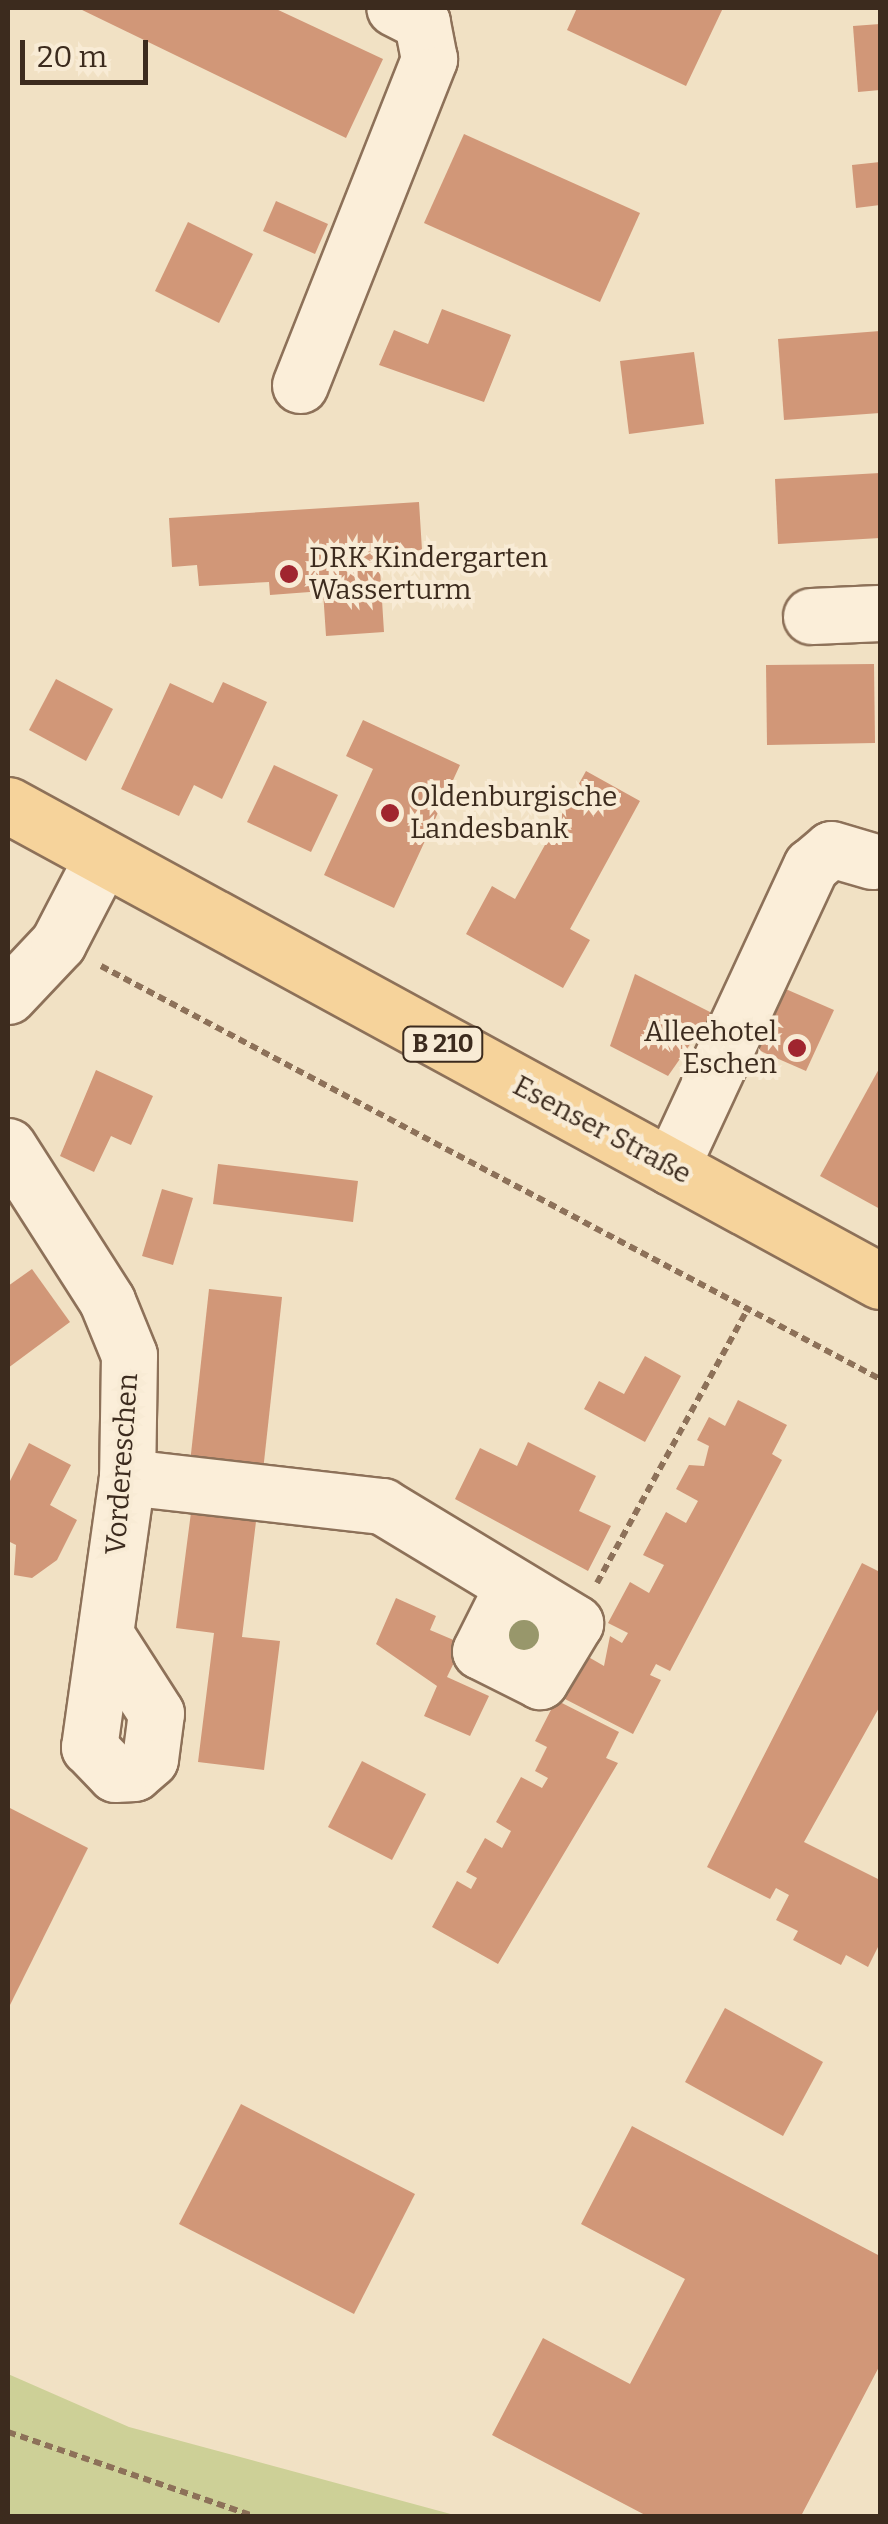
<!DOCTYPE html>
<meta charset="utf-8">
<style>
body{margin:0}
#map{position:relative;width:888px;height:2524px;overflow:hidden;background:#f1e1c4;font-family:Bitter,serif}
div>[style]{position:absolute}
.green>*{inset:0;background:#cdd097}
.building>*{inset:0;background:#d19778}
.path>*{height:6px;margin-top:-3px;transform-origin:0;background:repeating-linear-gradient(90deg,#8d7159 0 8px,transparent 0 13px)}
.roads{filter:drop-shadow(2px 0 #8d7159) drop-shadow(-2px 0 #8d7159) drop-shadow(0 2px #8d7159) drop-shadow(0 -2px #8d7159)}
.minor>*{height:55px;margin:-27.5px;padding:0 27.5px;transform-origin:27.5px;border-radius:27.5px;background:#fbeed9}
.major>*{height:55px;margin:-27.5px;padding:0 27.5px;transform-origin:27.5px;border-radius:27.5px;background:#f6d39b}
.trees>*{width:30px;height:30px;margin:-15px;border-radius:50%;background:#98976b}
.dots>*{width:28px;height:28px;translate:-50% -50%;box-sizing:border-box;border:5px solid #f8ebd5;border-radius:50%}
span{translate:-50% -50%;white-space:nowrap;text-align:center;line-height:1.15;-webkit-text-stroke:8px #f8ebd5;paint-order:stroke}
.shield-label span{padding:2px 8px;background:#f8ebd5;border:2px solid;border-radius:8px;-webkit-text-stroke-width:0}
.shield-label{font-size:25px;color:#3c2b1e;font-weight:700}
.poi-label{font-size:28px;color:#3c2b1e}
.left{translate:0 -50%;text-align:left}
.right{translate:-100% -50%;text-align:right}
.street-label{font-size:28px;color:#3c2b1e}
.frame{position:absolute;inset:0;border:10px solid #3c2b1e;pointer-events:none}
.scale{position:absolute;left:20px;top:40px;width:128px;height:45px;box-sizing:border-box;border:5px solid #3c2b1e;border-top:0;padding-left:12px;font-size:30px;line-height:35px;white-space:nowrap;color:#3c2b1e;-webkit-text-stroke:8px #f8ebd5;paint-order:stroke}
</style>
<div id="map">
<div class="green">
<div style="clip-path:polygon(8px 2374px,129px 2427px,458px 2516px,8px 2516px)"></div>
</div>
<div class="building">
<div style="clip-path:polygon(78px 8px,274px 8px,383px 59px,346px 138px)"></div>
<div style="clip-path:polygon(577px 8px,723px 8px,686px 86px,567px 30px)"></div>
<div style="clip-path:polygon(880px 24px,880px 90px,858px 92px,853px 26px)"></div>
<div style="clip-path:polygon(464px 134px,640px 213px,600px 302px,424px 223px)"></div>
<div style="clip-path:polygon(880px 162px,880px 205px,856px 208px,852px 165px)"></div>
<div style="clip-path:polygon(276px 201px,328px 224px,315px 254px,263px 231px)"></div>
<div style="clip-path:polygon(188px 222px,253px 254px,219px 323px,155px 291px)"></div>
<div style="clip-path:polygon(442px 309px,511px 335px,484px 402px,379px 365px,394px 330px,428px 344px)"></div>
<div style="clip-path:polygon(880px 331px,880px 413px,784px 420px,778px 339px)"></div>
<div style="clip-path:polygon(694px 352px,704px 424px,629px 434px,620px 361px)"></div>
<div style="clip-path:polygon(880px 473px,880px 538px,778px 544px,775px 479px)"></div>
<div style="clip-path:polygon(419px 502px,422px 550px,379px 553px,384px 632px,326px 636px,323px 591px,270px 595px,269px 582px,199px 586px,197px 565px,172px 567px,169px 518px)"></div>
<div style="clip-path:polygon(874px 664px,875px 743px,767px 745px,766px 665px)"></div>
<div style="clip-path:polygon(56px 679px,113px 709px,86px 761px,29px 730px)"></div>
<div style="clip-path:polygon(223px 682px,267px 702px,222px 799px,194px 785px,179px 816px,121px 789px,170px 683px,213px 703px)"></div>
<div style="clip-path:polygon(363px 720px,460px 765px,394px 908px,324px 875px,373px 769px,346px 756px)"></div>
<div style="clip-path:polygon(274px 765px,338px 795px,311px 852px,247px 822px)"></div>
<div style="clip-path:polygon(586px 771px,640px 801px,570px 929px,590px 940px,563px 988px,466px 934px,492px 886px,515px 899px)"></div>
<div style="clip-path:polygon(635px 974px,712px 1013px,668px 1076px,610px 1046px)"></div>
<div style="clip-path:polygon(760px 978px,834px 1010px,806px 1071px,733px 1039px)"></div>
<div style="clip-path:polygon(880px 1067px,880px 1209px,820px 1176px)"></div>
<div style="clip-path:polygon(96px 1070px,153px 1096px,131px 1145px,111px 1136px,94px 1172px,60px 1156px)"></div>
<div style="clip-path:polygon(218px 1164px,358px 1181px,353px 1222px,213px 1204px)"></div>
<div style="clip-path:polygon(162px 1189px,193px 1198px,173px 1265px,142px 1256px)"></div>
<div style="clip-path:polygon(32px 1269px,70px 1322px,8px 1368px,8px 1286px)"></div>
<div style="clip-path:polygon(209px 1289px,282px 1297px,263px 1471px,190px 1463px)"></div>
<div style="clip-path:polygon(645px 1356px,681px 1376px,645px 1442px,584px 1409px,599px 1381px,624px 1394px)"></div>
<div style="clip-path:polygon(738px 1400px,787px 1425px,772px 1454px,782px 1460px,670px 1671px,656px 1664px,650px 1675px,661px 1680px,633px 1734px,563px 1698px,585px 1655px,604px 1666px,610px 1636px,622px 1643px,628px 1633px,608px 1623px,630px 1582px,649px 1593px,664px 1565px,643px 1555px,666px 1512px,686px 1523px,698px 1501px,676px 1489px,689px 1465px,704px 1466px,709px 1446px,697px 1440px,709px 1417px,725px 1426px)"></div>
<div style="clip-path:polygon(528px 1442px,596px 1476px,579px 1511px,611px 1526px,588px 1571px,455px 1499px,480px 1448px,517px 1466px)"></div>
<div style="clip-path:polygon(29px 1443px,71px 1465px,50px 1505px,77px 1520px,57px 1560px,32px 1578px,14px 1575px,16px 1545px,8px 1541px,8px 1485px)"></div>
<div style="clip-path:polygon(193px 1497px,258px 1505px,242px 1637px,280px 1641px,264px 1770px,198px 1762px,214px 1633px,176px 1628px)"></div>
<div style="clip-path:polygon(862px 1563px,880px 1572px,880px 1706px,804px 1842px,880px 1880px,880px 1943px,868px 1967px,846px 1955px,841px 1965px,793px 1940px,798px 1931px,776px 1920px,789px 1895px,776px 1888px,770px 1899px,707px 1867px)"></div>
<div style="clip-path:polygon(396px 1598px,436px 1616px,430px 1630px,463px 1644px,447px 1677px,489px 1696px,470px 1736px,424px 1716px,437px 1686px,376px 1644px)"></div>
<div style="clip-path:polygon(556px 1700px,619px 1732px,606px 1758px,618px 1763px,498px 1964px,432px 1927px,457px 1881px,471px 1889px,477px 1878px,466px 1872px,485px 1838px,502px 1848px,511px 1831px,496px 1822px,521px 1777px,542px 1788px,548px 1778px,535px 1771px,547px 1747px,535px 1741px)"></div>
<div style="clip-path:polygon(362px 1761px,426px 1794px,392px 1860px,328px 1827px)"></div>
<div style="clip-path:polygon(8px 1807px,88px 1848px,8px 2009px)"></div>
<div style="clip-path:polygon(725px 2008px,823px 2062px,783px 2136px,685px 2082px)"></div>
<div style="clip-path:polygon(241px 2104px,415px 2194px,354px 2314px,179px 2224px)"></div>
<div style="clip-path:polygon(632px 2126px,880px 2256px,880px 2365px,801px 2516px,647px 2516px,492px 2435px,543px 2338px,630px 2384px,685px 2279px,581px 2224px)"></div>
</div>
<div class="path">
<div style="left:101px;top:966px;width:882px;rotate:27.93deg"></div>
<div style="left:597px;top:1583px;width:314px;rotate:-61.2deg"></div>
<div style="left:8px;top:2432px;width:259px;rotate:18.9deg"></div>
</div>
<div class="roads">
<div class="minor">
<div style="left:300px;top:385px;width:351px;rotate:-68.4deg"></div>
<div style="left:429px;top:59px;width:38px;rotate:-101deg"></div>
<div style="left:422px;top:22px;width:31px;rotate:-153deg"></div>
<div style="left:811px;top:616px;width:69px;rotate:-2.5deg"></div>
<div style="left:8px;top:996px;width:73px;rotate:-46.7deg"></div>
<div style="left:58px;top:943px;width:96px;rotate:-62.6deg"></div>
<div style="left:8px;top:1146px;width:184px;rotate:57.4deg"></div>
<div style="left:107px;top:1301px;width:58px;rotate:67.8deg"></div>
<div style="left:129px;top:1355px;width:122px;rotate:90.9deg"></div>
<div style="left:127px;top:1477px;width:273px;rotate:98deg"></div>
<div style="left:89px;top:1747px;width:37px;rotate:46deg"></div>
<div style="left:115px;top:1774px;width:19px;rotate:-3deg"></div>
<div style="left:134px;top:1773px;width:21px;rotate:-41deg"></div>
<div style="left:150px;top:1759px;width:46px;rotate:-82.6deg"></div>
<div style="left:156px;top:1713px;width:93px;rotate:-122.7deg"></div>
<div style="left:671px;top:1167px;width:332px;rotate:-65.1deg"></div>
<div style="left:811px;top:866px;width:26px;rotate:-40deg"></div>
<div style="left:831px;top:849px;width:43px;rotate:16.3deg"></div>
<div style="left:127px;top:1477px;width:257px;rotate:6.5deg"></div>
<div style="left:382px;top:1506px;width:226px;rotate:31.2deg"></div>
<div style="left:575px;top:1623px;width:68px;rotate:121.1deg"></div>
<div style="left:540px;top:1681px;width:67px;rotate:-153.4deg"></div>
<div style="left:480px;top:1651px;width:69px;rotate:-63.4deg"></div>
</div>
<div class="major">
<div style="left:8px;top:805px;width:993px;rotate:28.63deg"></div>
</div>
</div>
<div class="trees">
<div style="left:524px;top:1635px"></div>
</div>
<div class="dots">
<div style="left:289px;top:574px;background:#a0252f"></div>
<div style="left:390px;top:813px;background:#a0252f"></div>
<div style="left:797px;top:1048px;background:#a0252f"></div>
</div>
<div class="shield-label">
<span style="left:443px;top:1044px">B 210</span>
</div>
<div class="poi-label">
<span class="left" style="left:309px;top:574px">DRK Kindergarten<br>Wasserturm</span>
<span class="left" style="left:410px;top:813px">Oldenburgische<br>Landesbank</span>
<span class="right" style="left:777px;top:1048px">Alleehotel<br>Eschen</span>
</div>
<div class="street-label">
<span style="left:602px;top:1130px;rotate:28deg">Esenser Straße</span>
<span style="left:122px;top:1464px;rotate:-86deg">Vordereschen</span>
</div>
<div class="frame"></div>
<div class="scale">20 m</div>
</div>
